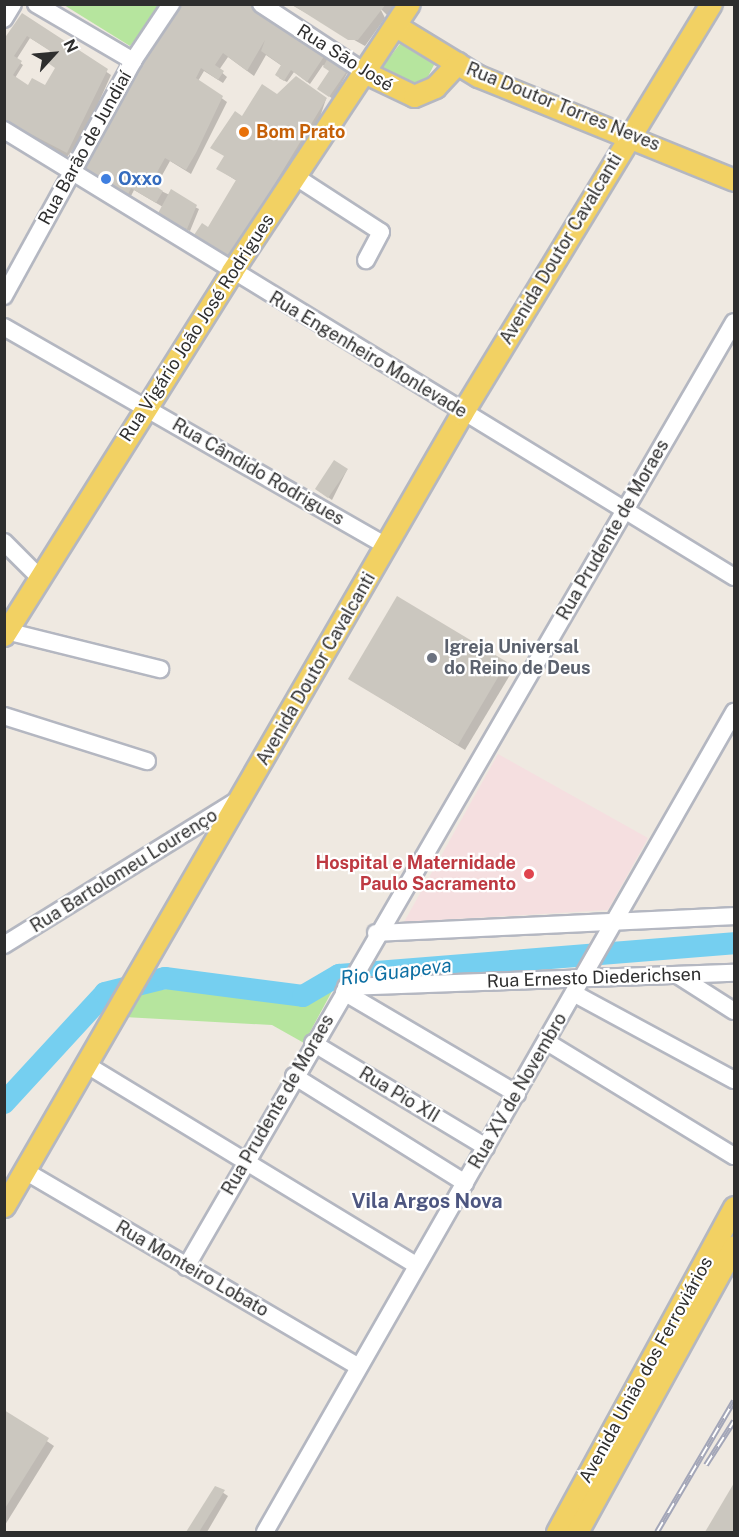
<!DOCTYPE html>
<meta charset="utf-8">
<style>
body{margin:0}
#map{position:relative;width:739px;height:1537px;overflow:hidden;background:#efe9e1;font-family:"Public Sans",sans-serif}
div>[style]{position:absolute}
.medical>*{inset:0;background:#f5dfe0}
.green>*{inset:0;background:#b6e59e}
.shadow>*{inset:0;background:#0003}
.river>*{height:22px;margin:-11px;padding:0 11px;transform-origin:11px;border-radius:11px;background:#75cff0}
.building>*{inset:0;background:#cbc7bf}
.roads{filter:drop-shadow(2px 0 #b4b7c1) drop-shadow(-2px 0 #b4b7c1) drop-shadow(0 2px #b4b7c1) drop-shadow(0 -2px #b4b7c1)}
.minor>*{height:16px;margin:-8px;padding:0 8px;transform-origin:8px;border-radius:8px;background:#fff}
.major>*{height:21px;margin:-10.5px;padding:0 10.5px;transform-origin:10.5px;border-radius:10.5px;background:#f2d163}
.rail>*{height:6px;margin-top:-3px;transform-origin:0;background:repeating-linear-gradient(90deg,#fff 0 11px,#a3a6b8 0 22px);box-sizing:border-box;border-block:2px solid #a3a6b8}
.dots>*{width:16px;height:16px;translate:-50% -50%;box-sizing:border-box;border:3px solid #fff;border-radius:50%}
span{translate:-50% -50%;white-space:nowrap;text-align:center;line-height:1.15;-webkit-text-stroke:4.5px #fff;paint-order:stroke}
.street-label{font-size:18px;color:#2e2e2e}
.food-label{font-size:18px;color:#c56008;font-weight:700}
.left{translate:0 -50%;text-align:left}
.shop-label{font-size:18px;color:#366cbe;font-weight:700}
.worship-label{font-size:18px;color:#5b616d;font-weight:700}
.health-label{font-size:18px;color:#be3a42;font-weight:700}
.right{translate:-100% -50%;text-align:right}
.water-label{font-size:20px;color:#0d6fa3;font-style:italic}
.neighbourhood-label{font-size:20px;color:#4d5680;font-weight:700}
.frame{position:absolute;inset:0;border:6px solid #2e2e2e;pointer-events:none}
.north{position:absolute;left:24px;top:24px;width:60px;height:60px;-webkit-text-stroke:4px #fff;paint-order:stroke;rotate:64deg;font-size:16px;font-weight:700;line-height:24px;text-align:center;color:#2e2e2e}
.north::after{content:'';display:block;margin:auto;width:21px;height:27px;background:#2e2e2e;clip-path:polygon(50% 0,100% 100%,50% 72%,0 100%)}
</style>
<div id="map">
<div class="medical">
<div style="clip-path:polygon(498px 754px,648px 838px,608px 910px,404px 922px)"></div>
</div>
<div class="green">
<div style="clip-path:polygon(64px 5px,163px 5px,130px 46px)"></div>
<div style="clip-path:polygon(403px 40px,436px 61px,421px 90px,386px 75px,382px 67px)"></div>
<div style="clip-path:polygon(337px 982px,304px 1043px,272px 1025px,124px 1017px,135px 993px,176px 988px,308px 1001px)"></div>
</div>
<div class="shadow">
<div style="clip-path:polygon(178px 4px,251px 4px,349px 70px,333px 99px,322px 91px,330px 71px,323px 65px,310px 84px,294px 72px,287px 82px,279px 78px,282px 66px,266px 55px,254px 76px,228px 57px,219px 70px,227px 77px,223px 83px,204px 71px,198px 81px,227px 102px,191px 174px,170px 161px,155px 188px,199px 209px,190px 231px,161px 219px,163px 207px,134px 190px,129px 200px,82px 171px)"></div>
<div style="clip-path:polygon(290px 4px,396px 4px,389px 17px,380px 8px,385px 18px,365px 46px)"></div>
<div style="clip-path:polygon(evenodd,23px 15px,111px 75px,84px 135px,67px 157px,4px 119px,4px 91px,23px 15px,30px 38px,51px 51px,57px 69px,46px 87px,28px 87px,15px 78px,23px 65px,16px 60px,30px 38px)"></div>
<div style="clip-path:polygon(326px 99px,317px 126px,234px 258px,209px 229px,237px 181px,218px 169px,226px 156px,212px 148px,282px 100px)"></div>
<div style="clip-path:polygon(347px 470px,332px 500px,319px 491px)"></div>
<div style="clip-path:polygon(397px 598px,513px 670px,465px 750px,350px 679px)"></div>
<div style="clip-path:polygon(4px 1412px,54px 1446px,5px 1525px)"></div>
<div style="clip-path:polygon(734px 1486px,734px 1532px,707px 1532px)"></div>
<div style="clip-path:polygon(216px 1488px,228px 1496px,207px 1532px,188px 1532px)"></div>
</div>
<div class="river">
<div style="left:4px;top:1103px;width:149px;rotate:-47.4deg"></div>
<div style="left:105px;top:993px;width:62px;rotate:-14deg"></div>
<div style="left:165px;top:978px;width:139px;rotate:7.4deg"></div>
<div style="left:303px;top:996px;width:42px;rotate:-30.3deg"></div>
<div style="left:339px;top:975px;width:396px;rotate:-4.6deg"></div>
</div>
<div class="building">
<div style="clip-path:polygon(291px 4px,386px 4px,358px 40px,348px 40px)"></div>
<div style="clip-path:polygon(176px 5px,252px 5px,327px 52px,307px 82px,291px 70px,284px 81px,275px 75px,281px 65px,261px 51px,265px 40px,247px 71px,223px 53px,215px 65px,224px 71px,218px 80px,201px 68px,196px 78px,223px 96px,196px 153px,186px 170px,165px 158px,151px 183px,163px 191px,156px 203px,131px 188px,126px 199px,80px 171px)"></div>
<div style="clip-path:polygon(evenodd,22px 13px,108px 69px,67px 153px,4px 120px,4px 39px,22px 13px,27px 36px,50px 51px,44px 60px,55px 68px,45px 85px,32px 78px,28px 85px,13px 75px,22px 61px,14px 56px,27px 36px)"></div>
<div style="clip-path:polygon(330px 54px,347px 71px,329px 97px,317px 89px,329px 71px,323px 67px)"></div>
<div style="clip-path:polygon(296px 76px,327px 98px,230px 257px,194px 235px,202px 223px,208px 227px,236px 180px,216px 169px,224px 156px,210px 148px,235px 111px,242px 116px,262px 84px,277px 94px)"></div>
<div style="clip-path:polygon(171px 189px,197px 205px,187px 229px,156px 217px)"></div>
<div style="clip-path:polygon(334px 460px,348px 469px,328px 498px,315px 489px)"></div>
<div style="clip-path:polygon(397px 596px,507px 662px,458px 745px,348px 679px)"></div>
<div style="clip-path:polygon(4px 1410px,49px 1438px,4px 1510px)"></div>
<div style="clip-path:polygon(734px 1483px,734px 1532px,705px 1532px)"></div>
<div style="clip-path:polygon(215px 1486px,225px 1490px,199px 1532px,186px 1532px)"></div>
</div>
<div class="roads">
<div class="minor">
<div style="left:36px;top:4px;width:113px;rotate:30.4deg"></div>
<div style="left:261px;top:4px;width:126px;rotate:33.3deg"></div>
<div style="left:4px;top:19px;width:17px;rotate:-59deg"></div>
<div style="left:4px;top:130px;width:856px;rotate:31.48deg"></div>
<div style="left:296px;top:177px;width:101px;rotate:32.9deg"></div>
<div style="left:381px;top:232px;width:32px;rotate:118deg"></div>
<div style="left:4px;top:296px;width:268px;rotate:-61.2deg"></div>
<div style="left:133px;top:61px;width:69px;rotate:-56.3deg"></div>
<div style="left:4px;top:327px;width:440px;rotate:29.8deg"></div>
<div style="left:4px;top:542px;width:48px;rotate:45deg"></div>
<div style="left:6px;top:631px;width:159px;rotate:13.9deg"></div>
<div style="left:4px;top:716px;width:150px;rotate:17.5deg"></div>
<div style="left:376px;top:933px;width:358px;rotate:-2.7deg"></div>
<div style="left:4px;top:945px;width:275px;rotate:-31.8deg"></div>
<div style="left:679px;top:976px;width:65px;rotate:32.5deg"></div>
<div style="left:346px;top:987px;width:388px;rotate:-2.1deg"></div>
<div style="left:344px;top:992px;width:201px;rotate:30.5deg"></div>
<div style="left:575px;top:994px;width:181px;rotate:28.4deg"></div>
<div style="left:547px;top:1042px;width:219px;rotate:31.4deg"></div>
<div style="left:313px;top:1043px;width:202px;rotate:31deg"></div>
<div style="left:87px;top:1065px;width:385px;rotate:31.3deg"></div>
<div style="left:294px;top:1076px;width:202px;rotate:32deg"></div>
<div style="left:25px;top:1171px;width:387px;rotate:30.4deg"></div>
<div style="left:186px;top:1267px;width:1092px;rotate:-59.89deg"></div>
<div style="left:265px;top:1532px;width:945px;rotate:-60.23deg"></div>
</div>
<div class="major">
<div style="left:396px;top:26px;width:96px;rotate:31.4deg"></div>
<div style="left:478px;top:76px;width:276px;rotate:22.1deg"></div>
<div style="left:366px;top:73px;width:53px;rotate:25.6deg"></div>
<div style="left:414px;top:96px;width:23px;rotate:-23deg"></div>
<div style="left:435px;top:87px;width:33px;rotate:-47deg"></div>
<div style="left:4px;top:635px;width:430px;rotate:-57.9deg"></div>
<div style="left:232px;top:271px;width:320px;rotate:-56.5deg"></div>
<div style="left:4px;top:1206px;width:916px;rotate:-59.99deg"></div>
<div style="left:462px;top:413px;width:479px;rotate:-58.7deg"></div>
<div style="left:557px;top:1532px;width:370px;rotate:-61.4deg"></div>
<div style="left:577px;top:1532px;width:326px;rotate:-61.2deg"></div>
</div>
</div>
<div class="rail">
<div style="left:706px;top:1465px;width:52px;rotate:-57.5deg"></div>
<div style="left:657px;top:1532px;width:152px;rotate:-59.6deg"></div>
</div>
<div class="dots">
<div style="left:244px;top:132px;background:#e8710a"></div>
<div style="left:106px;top:179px;background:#3f7fe0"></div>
<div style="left:432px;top:658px;background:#6b7280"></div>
<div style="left:529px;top:874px;background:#e0444e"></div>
</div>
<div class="street-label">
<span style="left:345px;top:58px;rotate:32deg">Rua São José</span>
<span style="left:563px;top:107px;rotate:22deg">Rua Doutor Torres Neves</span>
<span style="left:85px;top:148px;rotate:-61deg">Rua Barão de Jundiaí</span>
<span style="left:561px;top:249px;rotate:-59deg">Avenida Doutor Cavalcanti</span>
<span style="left:197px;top:328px;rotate:-57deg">Rua Vigário João José Rodrigues</span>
<span style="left:368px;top:355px;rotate:31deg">Rua Engenheiro Monlevade</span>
<span style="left:258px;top:472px;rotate:30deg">Rua Cândido Rodrigues</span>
<span style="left:613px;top:530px;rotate:-60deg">Rua Prudente de Moraes</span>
<span style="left:316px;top:669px;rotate:-60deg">Avenida Doutor Cavalcanti</span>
<span style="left:124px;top:871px;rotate:-32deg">Rua Bartolomeu Lourenço</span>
<span style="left:594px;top:978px;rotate:-2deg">Rua Ernesto Diederichsen</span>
<span style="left:518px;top:1091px;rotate:-60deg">Rua XV de Novembro</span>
<span style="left:399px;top:1095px;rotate:31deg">Rua Pio XII</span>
<span style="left:278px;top:1105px;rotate:-60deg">Rua Prudente de Moraes</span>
<span style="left:192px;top:1269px;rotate:30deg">Rua Monteiro Lobato</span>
<span style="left:646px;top:1370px;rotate:-61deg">Avenida União dos Ferroviários</span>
</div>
<div class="food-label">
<span class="left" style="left:256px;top:132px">Bom Prato</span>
</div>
<div class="shop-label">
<span class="left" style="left:118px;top:179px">Oxxo</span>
</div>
<div class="worship-label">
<span class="left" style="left:444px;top:658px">Igreja Universal<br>do Reino de Deus</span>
</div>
<div class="health-label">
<span class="right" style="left:516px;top:874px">Hospital e Maternidade<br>Paulo Sacramento</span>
</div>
<div class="water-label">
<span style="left:396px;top:972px;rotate:-7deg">Rio Guapeva</span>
</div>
<div class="neighbourhood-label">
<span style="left:427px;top:1201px">Vila Argos Nova</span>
</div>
<div class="frame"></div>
<div class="north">N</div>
</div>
